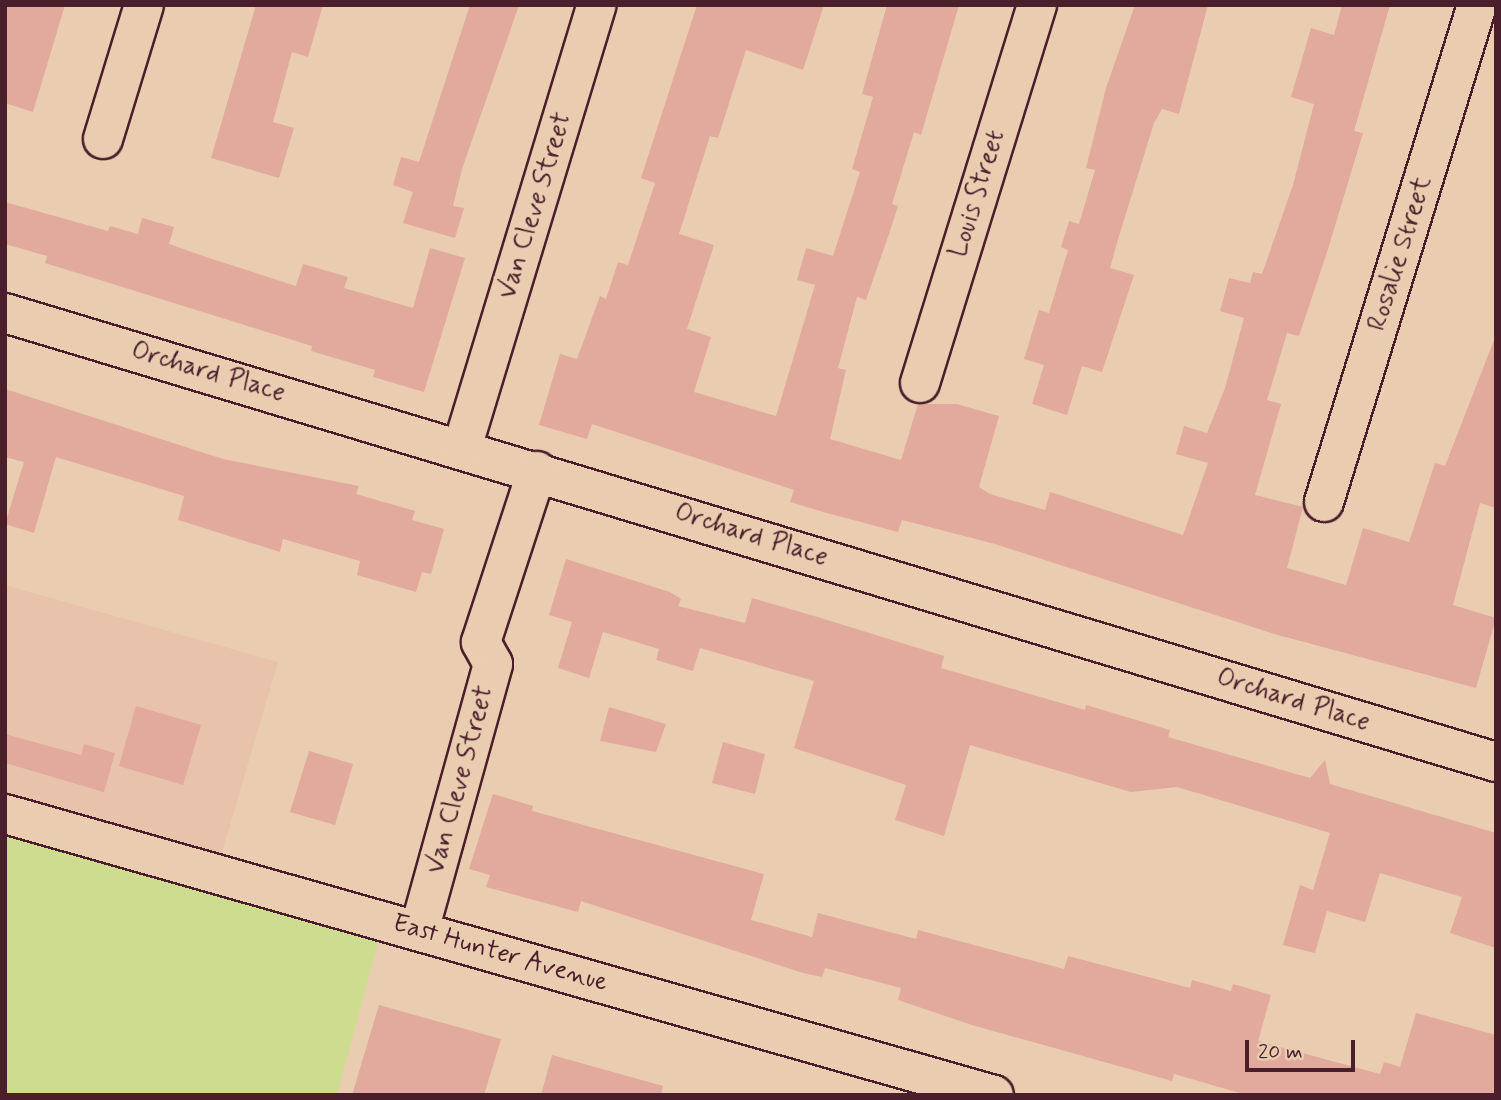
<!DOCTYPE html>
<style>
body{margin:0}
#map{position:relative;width:1501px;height:1100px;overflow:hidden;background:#eacdb1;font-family:Mynerve,sans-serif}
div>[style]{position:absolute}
.built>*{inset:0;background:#e8c2ab}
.green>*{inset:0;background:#cedc90}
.building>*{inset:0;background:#e2a99d}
.roads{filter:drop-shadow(2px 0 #4a1f2b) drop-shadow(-2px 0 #4a1f2b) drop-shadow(0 2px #4a1f2b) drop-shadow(0 -2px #4a1f2b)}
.minor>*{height:38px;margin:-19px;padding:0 19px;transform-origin:19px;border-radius:19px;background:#eacdb1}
span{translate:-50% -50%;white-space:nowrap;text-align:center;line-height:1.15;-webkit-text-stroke:5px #eacdb1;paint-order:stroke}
.street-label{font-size:26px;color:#4a1f2b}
.frame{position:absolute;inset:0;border:7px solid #4a1f2b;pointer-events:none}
.scale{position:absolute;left:1245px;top:1040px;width:110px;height:32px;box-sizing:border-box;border:4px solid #4a1f2b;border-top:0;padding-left:9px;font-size:21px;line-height:24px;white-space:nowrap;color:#4a1f2b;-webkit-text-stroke:5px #eacdb1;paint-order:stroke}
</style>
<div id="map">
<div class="built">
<div style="clip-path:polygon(5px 585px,278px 662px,216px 873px,5px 814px)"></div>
</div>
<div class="green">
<div style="clip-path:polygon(5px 814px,384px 921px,337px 1095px,5px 1095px)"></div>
</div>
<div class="building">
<div style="clip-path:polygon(5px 5px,65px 5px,33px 112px,5px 103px)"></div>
<div style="clip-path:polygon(256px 5px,323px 5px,308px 57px,292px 52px,273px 122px,294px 128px,279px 178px,211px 158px)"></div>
<div style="clip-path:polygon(470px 5px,519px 5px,462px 169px,453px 206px,464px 208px,455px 238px,403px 223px,413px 192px,393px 185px,401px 157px,419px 162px)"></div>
<div style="clip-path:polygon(697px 5px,824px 5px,803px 70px,746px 50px,718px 138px,710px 136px,679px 234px,714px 245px,687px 329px,711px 337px,694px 392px,776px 416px,815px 285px,797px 280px,806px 248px,833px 256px,860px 172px,852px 169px,873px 97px,862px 94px,887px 5px,959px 5px,921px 135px,914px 132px,892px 204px,898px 206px,889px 234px,866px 300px,857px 297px,838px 368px,846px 370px,830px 439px,901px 460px,918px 404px,957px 404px,999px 416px,979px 487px,990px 494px,1045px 510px,1050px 492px,1183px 535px,1208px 463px,1176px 454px,1184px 426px,1207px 433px,1225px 388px,1244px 318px,1220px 311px,1229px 278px,1250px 283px,1253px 272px,1262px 274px,1293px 185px,1314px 104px,1291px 97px,1311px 28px,1334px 35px,1342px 5px,1390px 5px,1354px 131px,1363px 133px,1328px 249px,1299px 336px,1287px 333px,1267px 400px,1281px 404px,1255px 495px,1303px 507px,1287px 568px,1346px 585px,1363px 528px,1409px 542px,1435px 463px,1445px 466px,1496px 335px,1496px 508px,1480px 503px,1453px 605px,1496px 618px,1476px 688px,1274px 634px,995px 544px,902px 520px,898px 532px,827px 513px,790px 502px,794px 490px,592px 424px,587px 439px,539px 425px,560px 354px,577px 359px,600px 296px,606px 299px,618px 262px,628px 265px,655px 183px,641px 178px)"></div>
<div style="clip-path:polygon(1135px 5px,1208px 5px,1179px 114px,1162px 109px,1154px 123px,1119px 236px,1110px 268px,1134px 275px,1102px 372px,1082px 366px,1067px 415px,1032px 404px,1044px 365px,1024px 359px,1039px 310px,1049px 313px,1068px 250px,1061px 247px,1069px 221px,1079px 224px,1095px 170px,1086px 168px,1106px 88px)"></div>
<div style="clip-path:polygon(5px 202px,108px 231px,110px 226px,138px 234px,142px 218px,174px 227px,169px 244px,206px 257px,296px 286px,303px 264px,348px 277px,344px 288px,413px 308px,430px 248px,465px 258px,424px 392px,373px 377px,375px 370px,311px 351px,312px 346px,45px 263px,47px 256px,5px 244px)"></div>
<div style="clip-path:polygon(5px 389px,223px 459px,359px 486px,356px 494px,415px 511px,412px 520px,444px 529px,431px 574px,422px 572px,416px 592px,357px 575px,360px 561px,283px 539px,280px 552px,178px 520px,184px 496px,56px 457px,34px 533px,5px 524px,24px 462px,5px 457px)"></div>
<div style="clip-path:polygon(566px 559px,670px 592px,681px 599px,678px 606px,745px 623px,752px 598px,811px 615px,944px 656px,941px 668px,1085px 710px,1086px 705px,1170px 730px,1168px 737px,1310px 778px,1325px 760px,1330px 784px,1496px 833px,1496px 948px,1450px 933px,1462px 897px,1380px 873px,1365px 922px,1327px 911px,1315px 953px,1283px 945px,1300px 885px,1313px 890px,1330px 833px,1177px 787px,1131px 792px,970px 745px,944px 836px,895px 820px,906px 785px,794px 748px,814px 681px,700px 648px,693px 671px,656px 660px,659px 649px,603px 632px,589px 678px,558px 668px,572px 622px,549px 615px)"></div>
<div style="clip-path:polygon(136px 706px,201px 725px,183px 785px,119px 766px)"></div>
<div style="clip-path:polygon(609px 707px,666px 724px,656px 752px,600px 741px)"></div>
<div style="clip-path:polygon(5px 734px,81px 755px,84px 744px,115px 753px,104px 792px,5px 763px)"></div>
<div style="clip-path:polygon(723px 742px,765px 754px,755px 794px,712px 783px)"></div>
<div style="clip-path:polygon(309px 751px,353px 764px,335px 825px,290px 812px)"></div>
<div style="clip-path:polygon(493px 794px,533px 806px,532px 811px,764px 874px,751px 920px,812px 937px,818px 913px,916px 939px,918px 930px,1064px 969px,1068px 956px,1190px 988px,1192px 980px,1231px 991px,1233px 984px,1271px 995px,1258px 1041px,1380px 1074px,1384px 1062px,1400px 1067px,1416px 1013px,1496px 1035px,1496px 1095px,1247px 1095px,1174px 1074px,1172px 1081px,972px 1025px,898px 1000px,901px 988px,825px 968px,822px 977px,803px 973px,581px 901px,578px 912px,486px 887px,490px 875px,469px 869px)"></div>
<div style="clip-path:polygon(379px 1005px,501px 1039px,484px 1095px,352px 1095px)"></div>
<div style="clip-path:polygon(552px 1055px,663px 1086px,661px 1095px,541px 1095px)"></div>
</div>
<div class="roads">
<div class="minor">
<div style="left:103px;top:139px;width:140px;rotate:-73deg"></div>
<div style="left:5px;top:313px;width:1557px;rotate:16.76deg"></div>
<div style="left:920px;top:383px;width:396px;rotate:-72.8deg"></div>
<div style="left:462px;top:448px;width:463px;rotate:-73.1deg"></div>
<div style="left:1324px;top:502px;width:520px;rotate:-72.89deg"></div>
<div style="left:5px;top:814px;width:1028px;rotate:15.86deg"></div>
<div style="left:419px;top:931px;width:277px;rotate:-74.5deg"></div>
<div style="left:493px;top:664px;width:25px;rotate:-119deg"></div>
<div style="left:481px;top:642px;width:180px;rotate:-71.9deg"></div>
</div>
</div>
<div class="street-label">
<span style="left:978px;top:194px;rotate:-73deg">Louis Street</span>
<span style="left:536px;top:206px;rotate:-73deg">Van Cleve Street</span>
<span style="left:1401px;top:254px;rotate:-73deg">Rosalie Street</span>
<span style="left:208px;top:373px;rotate:16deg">Orchard Place</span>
<span style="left:751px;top:536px;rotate:17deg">Orchard Place</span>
<span style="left:1293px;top:701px;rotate:17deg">Orchard Place</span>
<span style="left:461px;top:780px;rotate:-75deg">Van Cleve Street</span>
<span style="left:500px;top:954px;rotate:16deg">East Hunter Avenue</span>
</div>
<div class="frame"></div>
<div class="scale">20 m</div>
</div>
